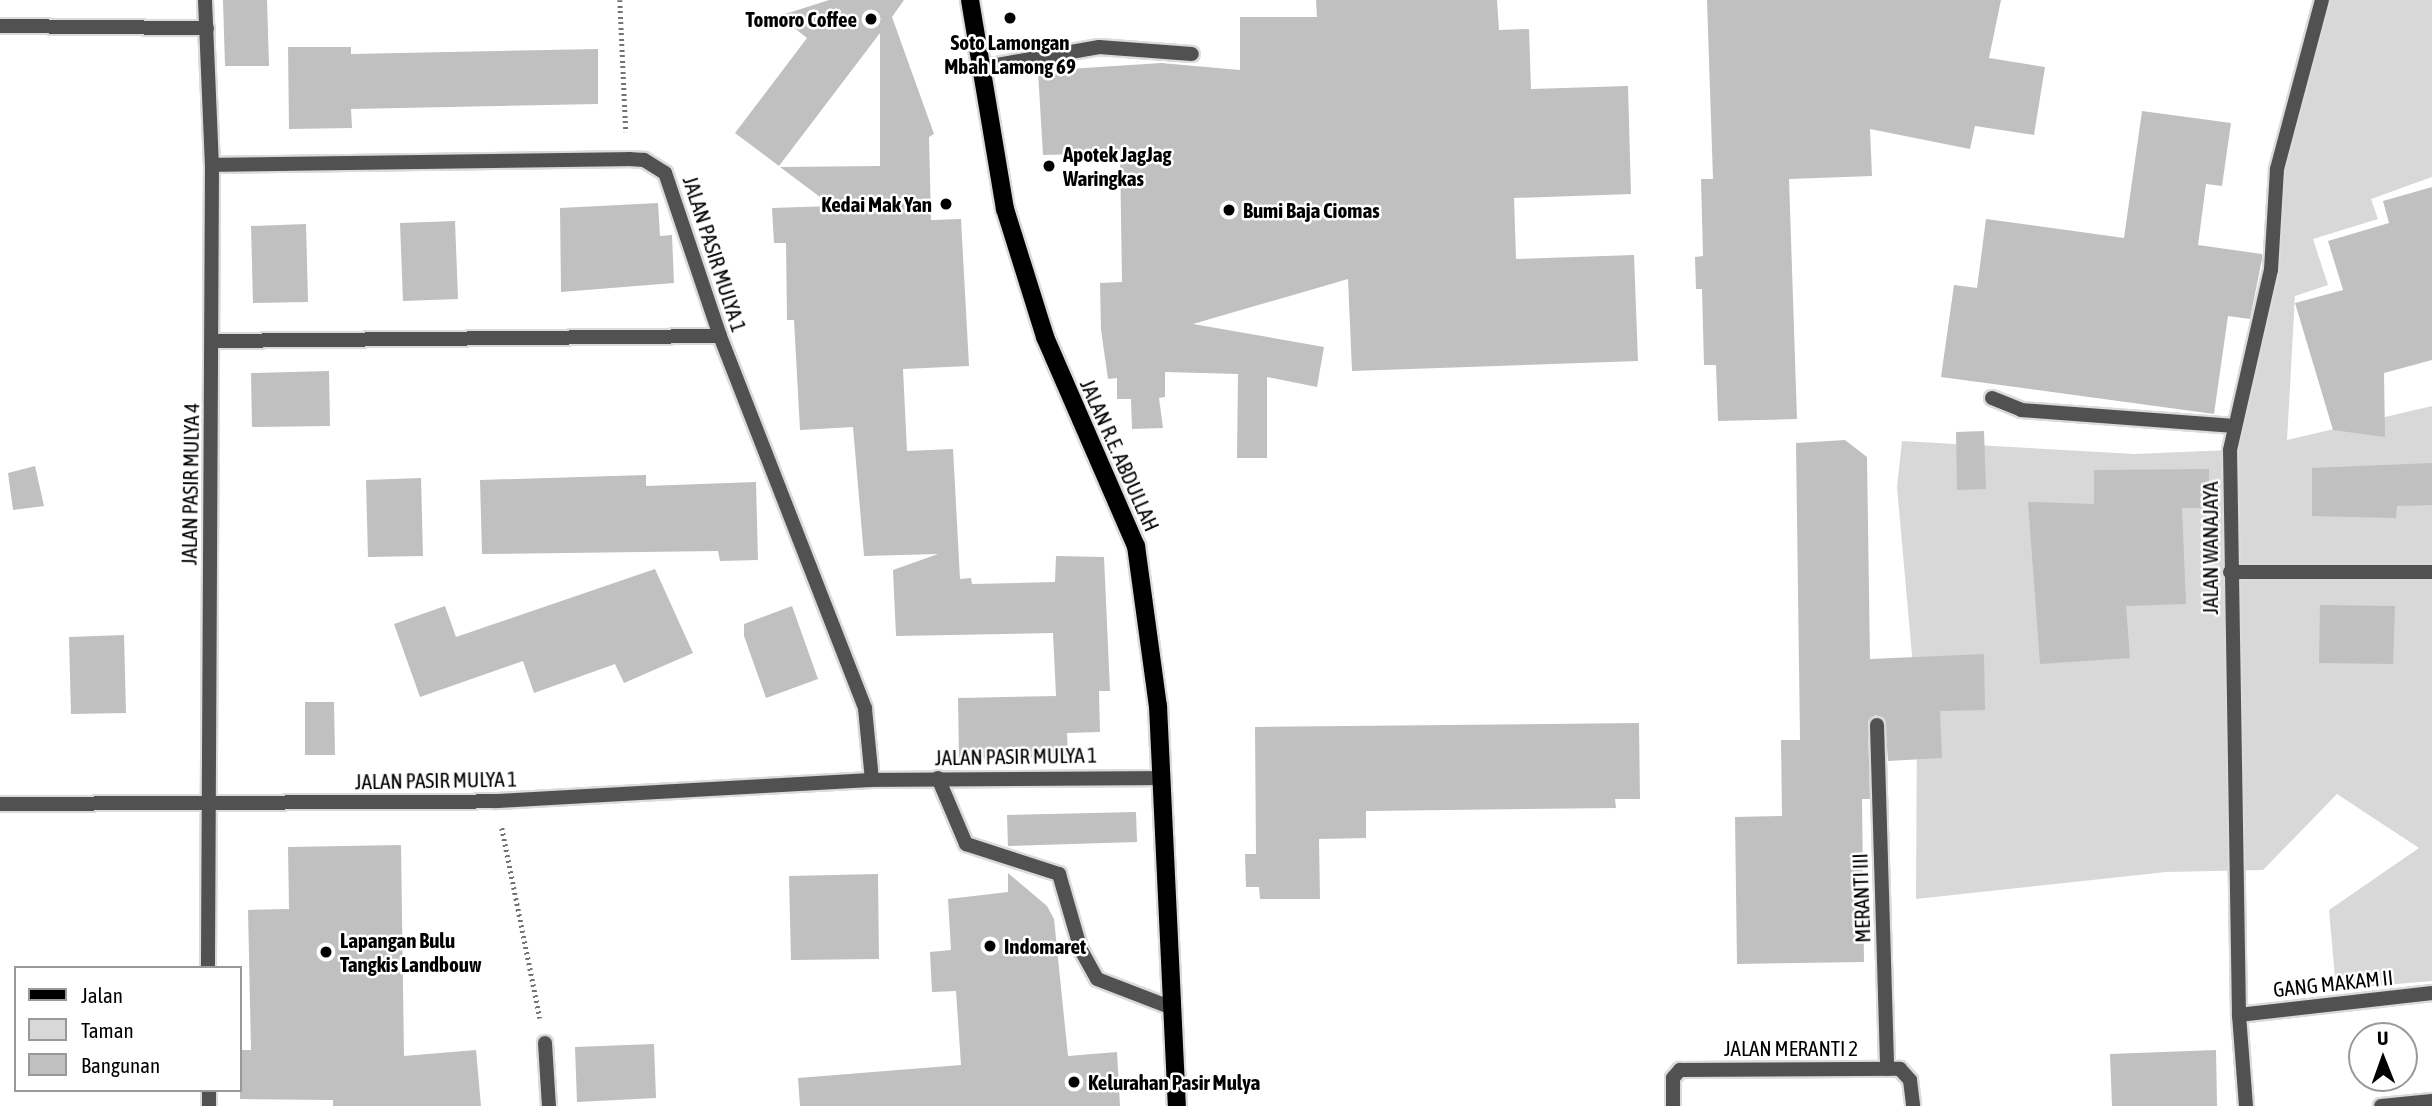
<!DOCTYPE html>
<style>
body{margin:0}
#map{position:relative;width:2432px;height:1106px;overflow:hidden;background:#fff;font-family:"Asap Condensed",sans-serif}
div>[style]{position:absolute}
.green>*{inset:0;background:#d8d8d8}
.building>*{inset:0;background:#c0c0c0}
.path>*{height:4.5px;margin-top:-2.25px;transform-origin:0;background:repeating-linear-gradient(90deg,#737373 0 2px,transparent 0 5.5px)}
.roads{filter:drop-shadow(2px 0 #dbdbdb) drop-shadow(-2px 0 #dbdbdb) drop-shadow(0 2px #dbdbdb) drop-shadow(0 -2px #dbdbdb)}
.lane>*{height:14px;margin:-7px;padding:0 7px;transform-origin:7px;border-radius:7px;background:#515151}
.street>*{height:14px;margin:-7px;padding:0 7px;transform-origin:7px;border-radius:7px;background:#515151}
.primary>*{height:18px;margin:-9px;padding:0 9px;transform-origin:9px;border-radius:9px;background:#000}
.dots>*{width:19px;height:19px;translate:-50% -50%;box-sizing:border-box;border:4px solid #fff;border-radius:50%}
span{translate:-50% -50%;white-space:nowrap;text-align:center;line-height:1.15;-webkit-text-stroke:5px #fff;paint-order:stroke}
.poi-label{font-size:21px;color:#000;font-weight:700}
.right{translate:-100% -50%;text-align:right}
.left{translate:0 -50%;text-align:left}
.street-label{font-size:21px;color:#000}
.legend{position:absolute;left:14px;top:966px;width:228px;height:126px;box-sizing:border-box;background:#fff;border:2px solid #999;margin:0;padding:9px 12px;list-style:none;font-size:21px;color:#000}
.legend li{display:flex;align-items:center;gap:14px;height:35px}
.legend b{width:35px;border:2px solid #999}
.north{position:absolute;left:2348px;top:1022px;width:70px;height:70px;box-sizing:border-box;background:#fff;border:2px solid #999;border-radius:50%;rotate:359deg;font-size:19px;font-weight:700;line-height:28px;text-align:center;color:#000}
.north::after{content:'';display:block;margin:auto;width:24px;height:32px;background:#000;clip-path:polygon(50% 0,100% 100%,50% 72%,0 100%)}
</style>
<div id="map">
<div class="green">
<div style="clip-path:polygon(2323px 0,2432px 0,2432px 177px,2371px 199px,2378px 219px,2313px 239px,2328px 285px,2295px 296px,2287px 440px,2432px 406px,2432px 981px,2336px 989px,2329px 910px,2419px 848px,2337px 794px,2263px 870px,2166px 872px,1916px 899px,1917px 711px,1897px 487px,1902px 441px,2135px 454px,2230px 450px,2250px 371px,2277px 169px)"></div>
</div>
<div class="building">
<div style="clip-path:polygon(223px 0,267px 0,269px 66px,225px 66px)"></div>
<div style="clip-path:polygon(829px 0,904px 0,892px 17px,934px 134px,929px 137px,931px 220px,961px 219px,969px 366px,903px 369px,907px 451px,953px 449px,960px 579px,971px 578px,972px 584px,1055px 582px,1056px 556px,1104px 557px,1110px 691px,1099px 691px,1100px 732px,1067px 733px,1068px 756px,959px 759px,958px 698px,1056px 696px,1053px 633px,896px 636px,893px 570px,938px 554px,864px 556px,853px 427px,800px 430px,794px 320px,787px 320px,786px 243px,774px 243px,772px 208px,832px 206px,780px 167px,880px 166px,880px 33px,779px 166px,735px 133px,807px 38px,779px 16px)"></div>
<div style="clip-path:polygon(1316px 0,1497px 0,1499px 30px,1529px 29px,1531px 89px,1628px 86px,1631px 194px,1514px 198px,1516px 259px,1634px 255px,1638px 361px,1352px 371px,1348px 279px,1193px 324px,1324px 347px,1317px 387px,1267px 377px,1267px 458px,1237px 458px,1238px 374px,1165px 372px,1165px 397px,1159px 398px,1163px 428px,1132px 429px,1131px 399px,1117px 399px,1117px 378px,1108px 379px,1101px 330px,1100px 283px,1122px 282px,1120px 153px,1043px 155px,1038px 71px,1161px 63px,1240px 70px,1240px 17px,1317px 17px)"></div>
<div style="clip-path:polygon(1707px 0,2001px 0,1989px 58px,2045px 67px,2034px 135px,1975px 126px,1970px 149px,1870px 129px,1872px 176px,1789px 179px,1797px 419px,1718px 421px,1716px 365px,1704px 365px,1702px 289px,1696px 289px,1695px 257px,1703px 256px,1701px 179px,1713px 179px)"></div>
<div style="clip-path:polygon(288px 47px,351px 47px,351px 54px,598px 49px,598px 104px,351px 109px,352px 128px,289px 129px)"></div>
<div style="clip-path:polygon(2142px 111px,2231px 123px,2222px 186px,2206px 184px,2198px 245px,2262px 254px,2262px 259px,2250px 319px,2228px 316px,2214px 414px,1941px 377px,1954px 285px,1977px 288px,1986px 219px,2124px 238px)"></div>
<div style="clip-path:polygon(2432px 187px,2432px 360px,2384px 373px,2385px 437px,2333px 430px,2295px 303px,2343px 290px,2328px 241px,2389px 223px,2383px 201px)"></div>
<div style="clip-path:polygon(658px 203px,660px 236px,672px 235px,674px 283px,561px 292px,560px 208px)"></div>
<div style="clip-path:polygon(455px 221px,458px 299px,403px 301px,400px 223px)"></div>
<div style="clip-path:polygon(306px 224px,308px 302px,253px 303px,251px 226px)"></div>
<div style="clip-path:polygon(329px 371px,330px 426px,252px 427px,251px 373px)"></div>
<div style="clip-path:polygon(1984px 431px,1986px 489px,1957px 490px,1956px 432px)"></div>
<div style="clip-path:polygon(1845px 440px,1867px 457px,1870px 659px,1984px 654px,1985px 710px,1940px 711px,1942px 758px,1888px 761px,1885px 721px,1876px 715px,1868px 721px,1870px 799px,1862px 799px,1864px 962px,1737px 964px,1735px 817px,1782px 816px,1781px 740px,1800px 740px,1796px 443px)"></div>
<div style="clip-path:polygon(2432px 463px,2432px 505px,2397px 506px,2396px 518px,2312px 516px,2312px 468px)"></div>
<div style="clip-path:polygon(35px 466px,44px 506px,13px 510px,8px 473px)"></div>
<div style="clip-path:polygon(2209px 469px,2209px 508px,2182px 508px,2186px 604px,2126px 606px,2130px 658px,2040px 664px,2028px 502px,2094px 504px,2094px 470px)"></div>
<div style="clip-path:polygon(646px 475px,646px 486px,756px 482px,758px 560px,720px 561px,718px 551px,482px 554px,480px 480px)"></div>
<div style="clip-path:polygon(421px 478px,423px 556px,368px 557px,366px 480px)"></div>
<div style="clip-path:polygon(655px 569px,693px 653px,624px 683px,615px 664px,534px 693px,523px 661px,420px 697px,394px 624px,445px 606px,456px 637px)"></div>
<div style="clip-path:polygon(2320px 605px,2395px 606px,2393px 664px,2319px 663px)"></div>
<div style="clip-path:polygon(792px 606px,818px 679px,766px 698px,744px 636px,744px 624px)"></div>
<div style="clip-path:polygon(124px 635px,126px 713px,71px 714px,69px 637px)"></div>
<div style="clip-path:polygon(305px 702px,334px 702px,335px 755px,305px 755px)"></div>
<div style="clip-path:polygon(1639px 723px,1640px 799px,1615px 799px,1616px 808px,1366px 811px,1366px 838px,1319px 839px,1320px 899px,1260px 899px,1259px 887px,1246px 887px,1245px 854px,1256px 854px,1255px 727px)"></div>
<div style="clip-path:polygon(1136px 812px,1137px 842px,1008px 846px,1007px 815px)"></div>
<div style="clip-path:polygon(401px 845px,404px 1056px,476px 1050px,481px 1106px,333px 1106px,333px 1100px,240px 1099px,240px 1050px,251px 1050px,248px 910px,289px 909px,288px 847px)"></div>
<div style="clip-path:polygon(1008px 873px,1047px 906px,1054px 919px,1068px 1056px,1117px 1052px,1120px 1106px,800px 1106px,798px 1078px,961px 1065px,956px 991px,932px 992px,930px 952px,951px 950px,948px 899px,1008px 892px)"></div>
<div style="clip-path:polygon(878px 874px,879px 959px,791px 960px,789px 876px)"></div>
<div style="clip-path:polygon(654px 1044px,656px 1098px,577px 1102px,575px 1047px)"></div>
<div style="clip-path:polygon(2216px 1050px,2217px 1106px,2112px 1106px,2110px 1054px)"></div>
</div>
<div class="path">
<div style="left:620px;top:0;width:132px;rotate:87.4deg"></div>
<div style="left:502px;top:828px;width:194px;rotate:78.7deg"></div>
</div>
<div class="roads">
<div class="lane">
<div style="left:938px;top:778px;width:72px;rotate:67deg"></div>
<div style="left:966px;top:844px;width:98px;rotate:17.9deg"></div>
<div style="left:1059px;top:874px;width:79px;rotate:73.9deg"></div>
<div style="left:1081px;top:950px;width:33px;rotate:61deg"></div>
<div style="left:1097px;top:979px;width:80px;rotate:21.1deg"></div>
<div style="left:545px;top:1043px;width:63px;rotate:86.4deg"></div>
</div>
<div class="street">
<div style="left:205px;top:0;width:165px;rotate:87.6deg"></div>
<div style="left:212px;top:165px;width:803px;rotate:90.29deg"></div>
<div style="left:0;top:26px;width:207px;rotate:0.6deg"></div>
<div style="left:980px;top:68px;width:121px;rotate:-10deg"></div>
<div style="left:1099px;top:47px;width:93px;rotate:4.3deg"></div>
<div style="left:212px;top:341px;width:508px;rotate:-0.56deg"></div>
<div style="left:1992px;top:398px;width:31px;rotate:22deg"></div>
<div style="left:2021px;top:410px;width:214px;rotate:4.3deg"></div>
<div style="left:2230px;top:572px;width:202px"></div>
<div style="left:1877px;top:725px;width:344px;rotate:88.3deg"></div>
<div style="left:872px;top:780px;width:289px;rotate:-0.4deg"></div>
<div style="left:0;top:804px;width:496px;rotate:-0.3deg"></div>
<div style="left:496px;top:801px;width:377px;rotate:-3.2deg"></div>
<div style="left:872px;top:780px;width:72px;rotate:-95.6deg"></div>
<div style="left:865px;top:708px;width:399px;rotate:-111.3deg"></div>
<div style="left:720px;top:336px;width:172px;rotate:-108.6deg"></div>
<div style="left:665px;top:173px;width:25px;rotate:-148deg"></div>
<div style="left:644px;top:160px;width:15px;rotate:-176deg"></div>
<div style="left:629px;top:159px;width:417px;rotate:179.2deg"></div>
<div style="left:2239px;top:1015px;width:194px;rotate:-6.5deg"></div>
<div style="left:209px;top:1090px;width:16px;rotate:90deg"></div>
<div style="left:1673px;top:1106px;width:28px;rotate:-90deg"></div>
<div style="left:1673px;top:1078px;width:11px;rotate:-49deg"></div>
<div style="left:1680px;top:1070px;width:220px;rotate:-0.3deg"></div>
<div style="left:1900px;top:1069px;width:15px;rotate:48deg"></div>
<div style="left:1910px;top:1080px;width:26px;rotate:83deg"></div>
<div style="left:2246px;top:1106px;width:91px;rotate:-94.4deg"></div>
<div style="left:2239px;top:1015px;width:565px;rotate:-90.91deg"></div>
<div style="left:2230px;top:450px;width:185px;rotate:-77.2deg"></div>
<div style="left:2271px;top:270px;width:101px;rotate:-86.6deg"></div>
<div style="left:2277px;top:169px;width:175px;rotate:-75.1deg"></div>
<div style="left:2381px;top:1106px;width:51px;rotate:-5.6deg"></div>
</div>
<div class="primary">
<div style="left:970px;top:0;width:212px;rotate:80.5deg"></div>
<div style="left:1005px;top:209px;width:134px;rotate:72.6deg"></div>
<div style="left:1045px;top:337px;width:228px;rotate:66.5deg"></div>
<div style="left:1136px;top:546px;width:162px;rotate:82.2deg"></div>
<div style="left:1158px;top:706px;width:400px;rotate:87.3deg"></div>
</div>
</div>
<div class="dots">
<div style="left:1010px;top:18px;background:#000"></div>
<div style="left:871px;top:19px;background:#000"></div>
<div style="left:1049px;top:166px;background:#000"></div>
<div style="left:946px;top:204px;background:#000"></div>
<div style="left:1229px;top:210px;background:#000"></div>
<div style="left:990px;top:946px;background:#000"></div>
<div style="left:326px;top:952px;background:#000"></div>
<div style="left:1074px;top:1082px;background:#000"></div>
</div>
<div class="poi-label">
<span class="right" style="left:857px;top:19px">Tomoro Coffee</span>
<span style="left:1010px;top:54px">Soto Lamongan<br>Mbah Lamong 69</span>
<span class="left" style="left:1063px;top:166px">Apotek JagJag<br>Waringkas</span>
<span class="right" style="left:932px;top:204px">Kedai Mak Yan</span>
<span class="left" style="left:1243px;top:210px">Bumi Baja Ciomas</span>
<span class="left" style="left:340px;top:952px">Lapangan Bulu<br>Tangkis Landbouw</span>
<span class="left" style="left:1004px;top:946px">Indomaret</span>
<span class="left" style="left:1088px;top:1082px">Kelurahan Pasir Mulya</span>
</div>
<div class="street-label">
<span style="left:715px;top:254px;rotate:72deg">JALAN PASIR MULYA 1</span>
<span style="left:1120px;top:455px;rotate:66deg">JALAN R.E. ABDULLAH</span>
<span style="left:190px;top:484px;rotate:-89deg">JALAN PASIR MULYA 4</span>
<span style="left:2210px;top:548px;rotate:-90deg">JALAN WANAJAYA</span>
<span style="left:1016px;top:756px;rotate:-1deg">JALAN PASIR MULYA 1</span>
<span style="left:436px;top:780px;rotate:-1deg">JALAN PASIR MULYA 1</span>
<span style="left:1861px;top:898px;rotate:-92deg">MERANTI III</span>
<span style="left:2333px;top:983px;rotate:-6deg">GANG MAKAM II</span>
<span style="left:1791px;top:1048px">JALAN MERANTI 2</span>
</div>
<ul class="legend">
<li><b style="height:9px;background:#000"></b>Jalan</li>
<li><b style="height:19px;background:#d8d8d8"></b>Taman</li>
<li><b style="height:19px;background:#c0c0c0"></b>Bangunan</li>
</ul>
<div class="north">U</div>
</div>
